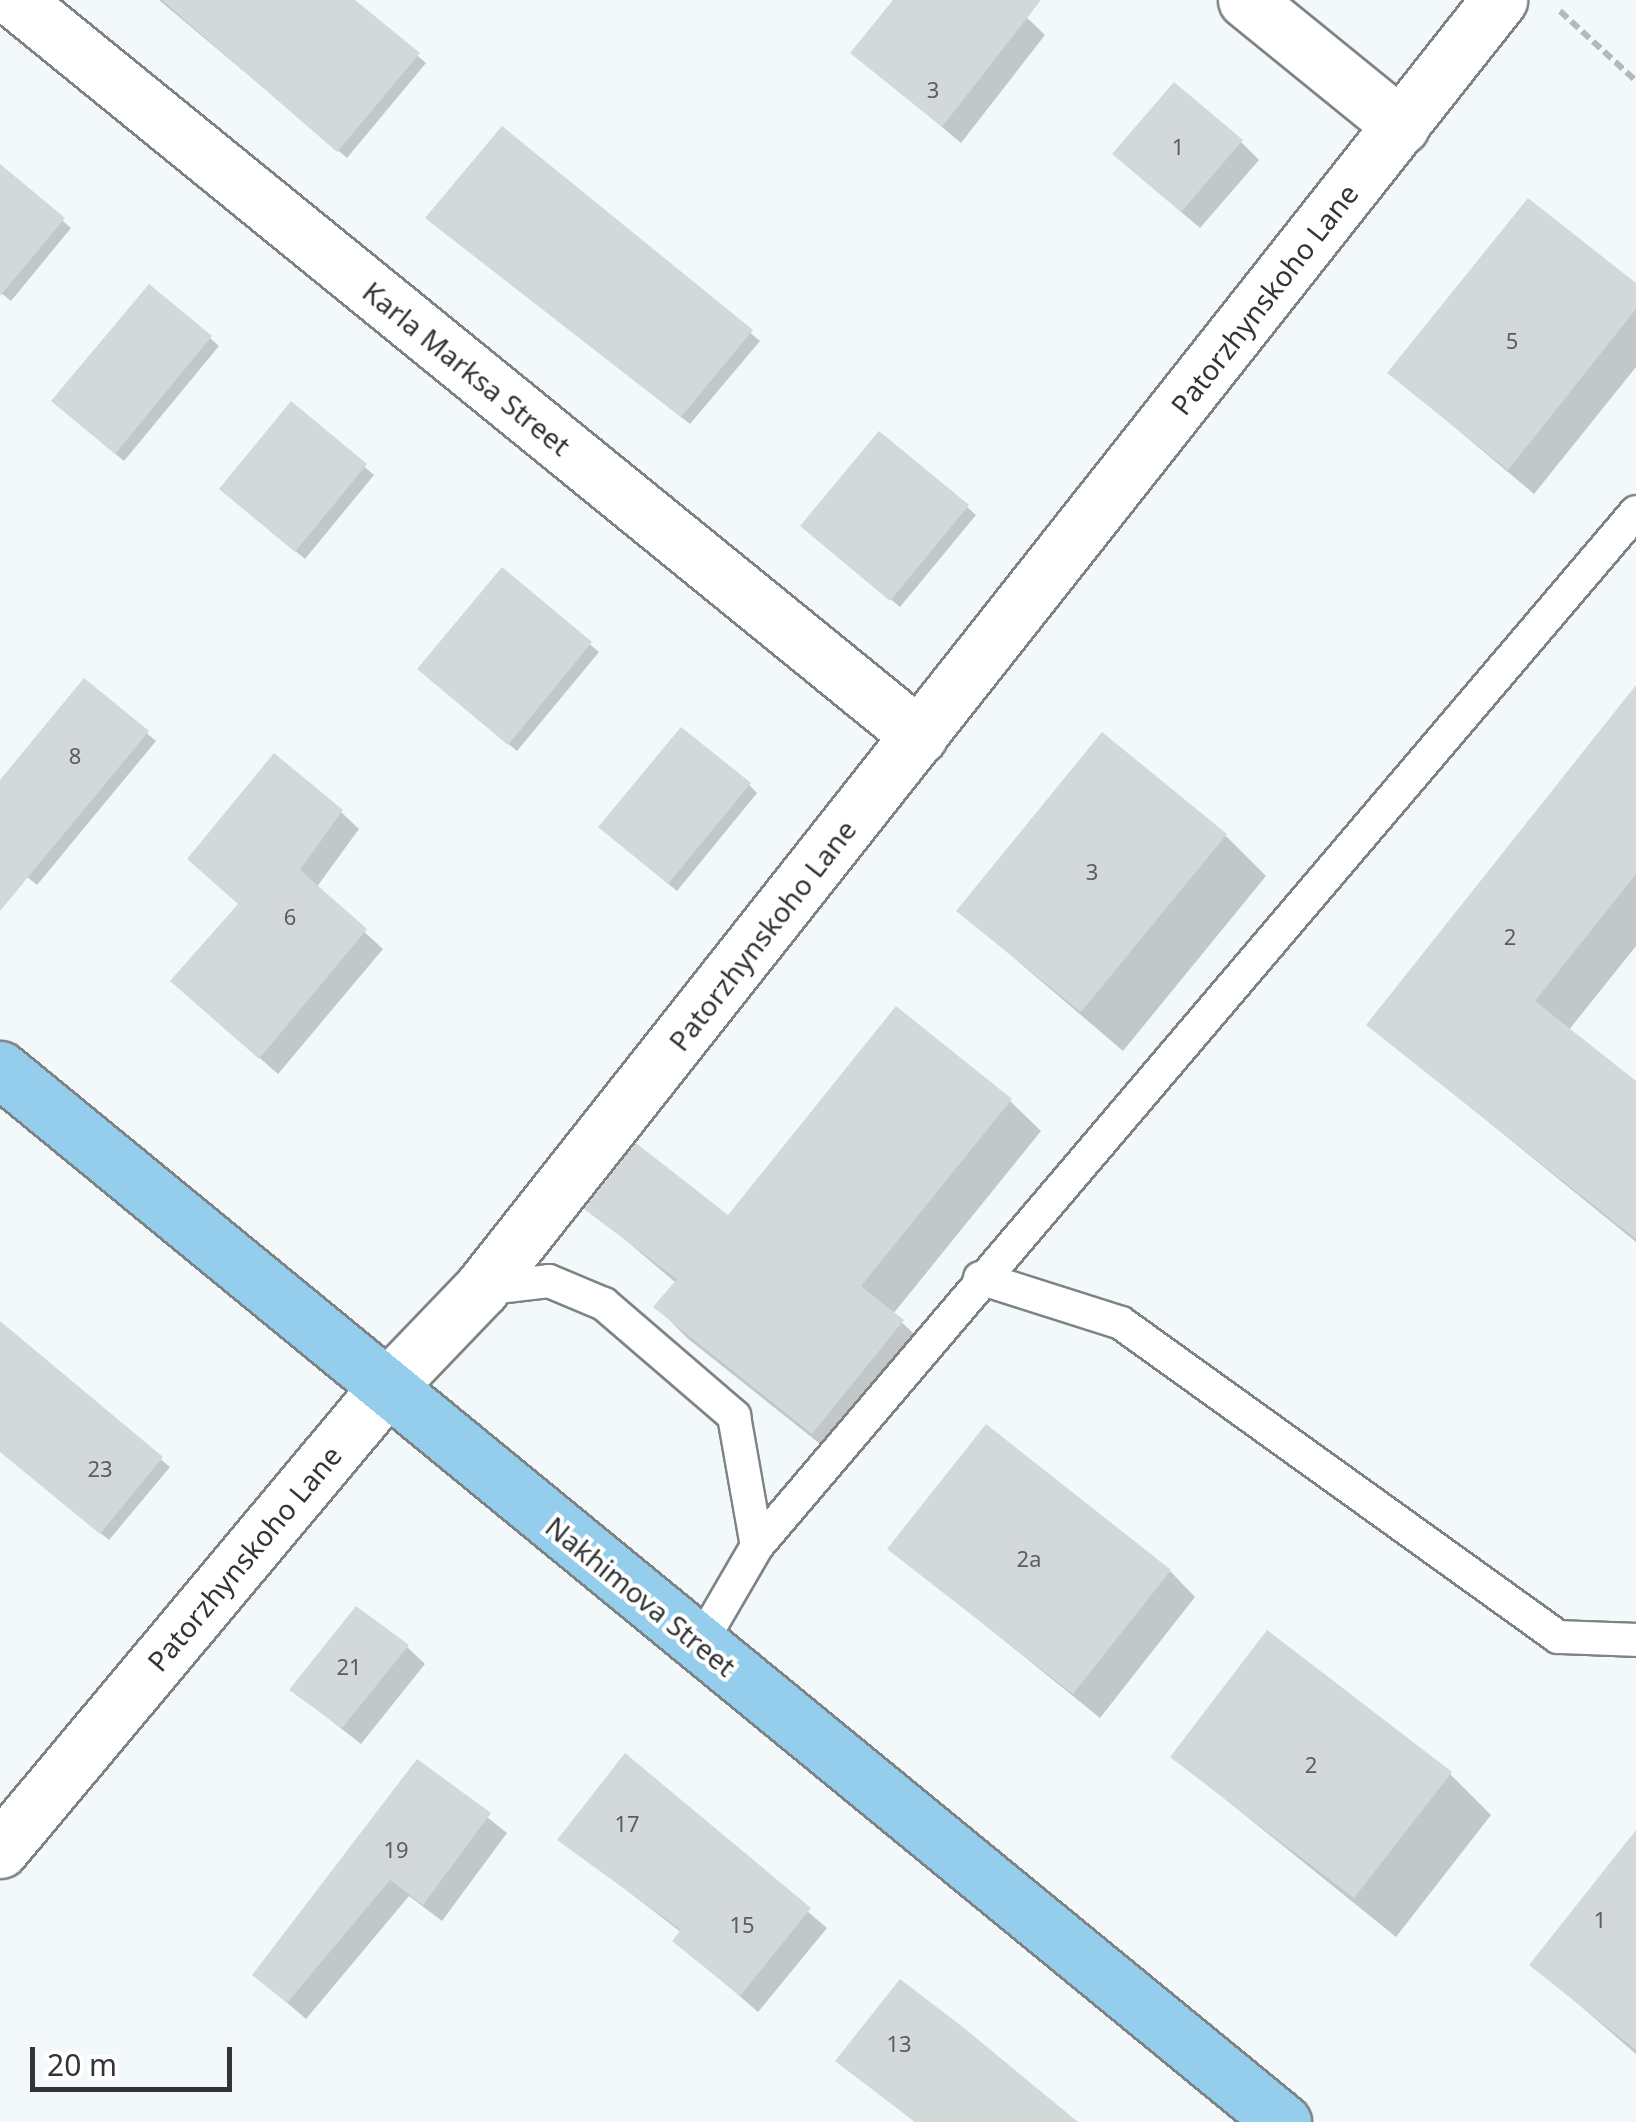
<!DOCTYPE html>
<meta charset="utf-8">
<style>
body{margin:0}
#map{position:relative;width:1636px;height:2122px;overflow:hidden;background:#f3f9fa;font-family:"Noto Sans",sans-serif}
div>[style]{position:absolute}
.shadow>*{inset:0;background:#0003}
.building>*{inset:0;background:#d3d9d9}
.path>*{height:6px;margin-top:-3px;transform-origin:0;background:repeating-linear-gradient(90deg,#b4b9ba 0 10px,transparent 0 15px)}
.roads{filter:drop-shadow(2px 0 #7e8485) drop-shadow(-2px 0 #7e8485) drop-shadow(0 2px #7e8485) drop-shadow(0 -2px #7e8485)}
.service>*{height:32px;margin:-16px;padding:0 16px;transform-origin:16px;border-radius:16px;background:#fff}
.minor>*{height:55px;margin:-27.5px;padding:0 27.5px;transform-origin:27.5px;border-radius:27.5px;background:#fff}
.primary>*{height:55px;margin:-27.5px;padding:0 27.5px;transform-origin:27.5px;border-radius:27.5px;background:#95cded}
span{translate:-50% -50%;white-space:nowrap;text-align:center;line-height:1.15;-webkit-text-stroke:8px #fff;paint-order:stroke}
.number-label{font-size:22px;color:#5a5d5e}
.number-label span{-webkit-text-stroke-width:0}
.street-label{font-size:28px;color:#323435}
.scale{position:absolute;left:30px;top:2047px;width:202px;height:45px;box-sizing:border-box;border:5px solid #323435;border-top:0;padding-left:12px;font-size:30px;line-height:35px;white-space:nowrap;color:#323435;-webkit-text-stroke:8px #fff;paint-order:stroke}
</style>
<div id="map">
<div class="shadow">
<div style="clip-path:polygon(159px 0,351px 0,426px 63px,347px 158px)"></div>
<div style="clip-path:polygon(896px 0,1022px 0,1016px 7px,1045px 35px,961px 143px,853px 52px)"></div>
<div style="clip-path:polygon(502px 129px,760px 341px,690px 424px,436px 226px)"></div>
<div style="clip-path:polygon(1241px 142px,1259px 160px,1200px 228px,1133px 171px)"></div>
<div style="clip-path:polygon(0 167px,71px 228px,11px 301px,0 292px)"></div>
<div style="clip-path:polygon(1636px 286px,1636px 367px,1534px 494px,1390px 373px)"></div>
<div style="clip-path:polygon(210px 338px,219px 346px,124px 461px,63px 410px)"></div>
<div style="clip-path:polygon(292px 405px,374px 475px,305px 559px,230px 497px)"></div>
<div style="clip-path:polygon(967px 507px,976px 515px,900px 607px,812px 534px)"></div>
<div style="clip-path:polygon(502px 570px,599px 652px,517px 751px,428px 677px)"></div>
<div style="clip-path:polygon(85px 682px,156px 741px,37px 885px,0 855px,0 784px)"></div>
<div style="clip-path:polygon(1636px 689px,1636px 946px,1568px 1031px,1636px 1084px,1636px 1242px,1369px 1025px)"></div>
<div style="clip-path:polygon(749px 785px,757px 793px,677px 891px,610px 835px)"></div>
<div style="clip-path:polygon(341px 812px,359px 829px,316px 888px,383px 949px,278px 1074px,191px 998px,241px 906px)"></div>
<div style="clip-path:polygon(1225px 835px,1266px 876px,1123px 1051px,959px 911px)"></div>
<div style="clip-path:polygon(1010px 1101px,1041px 1131px,893px 1314px,933px 1352px,844px 1463px,687px 1338px,657px 1307px,676px 1283px,588px 1208px,728px 1218px)"></div>
<div style="clip-path:polygon(0 1325px,170px 1467px,109px 1540px,0 1451px)"></div>
<div style="clip-path:polygon(891px 1549px,1170px 1571px,1195px 1597px,1100px 1718px)"></div>
<div style="clip-path:polygon(407px 1647px,425px 1664px,361px 1744px,292px 1690px)"></div>
<div style="clip-path:polygon(625px 1757px,827px 1928px,758px 2012px,676px 1941px,682px 1933px,560px 1839px)"></div>
<div style="clip-path:polygon(1173px 1757px,1450px 1774px,1491px 1815px,1396px 1937px)"></div>
<div style="clip-path:polygon(418px 1762px,507px 1833px,442px 1921px,409px 1896px,306px 2019px,255px 1975px)"></div>
<div style="clip-path:polygon(1636px 1878px,1636px 2054px,1532px 1964px)"></div>
<div style="clip-path:polygon(838px 2061px,1071px 2122px,915px 2122px)"></div>
</div>
<div class="building">
<div style="clip-path:polygon(162px 0,355px 0,420px 53px,337px 152px)"></div>
<div style="clip-path:polygon(893px 0,1041px 0,942px 127px,850px 53px)"></div>
<div style="clip-path:polygon(1174px 82px,1243px 140px,1181px 212px,1112px 154px)"></div>
<div style="clip-path:polygon(502px 126px,753px 330px,681px 417px,425px 218px)"></div>
<div style="clip-path:polygon(0 164px,65px 218px,0 296px)"></div>
<div style="clip-path:polygon(1528px 198px,1636px 283px,1636px 309px,1508px 470px,1387px 373px)"></div>
<div style="clip-path:polygon(149px 284px,212px 336px,115px 454px,51px 401px)"></div>
<div style="clip-path:polygon(291px 401px,367px 464px,295px 552px,219px 489px)"></div>
<div style="clip-path:polygon(879px 431px,969px 505px,890px 601px,800px 526px)"></div>
<div style="clip-path:polygon(502px 567px,592px 642px,508px 745px,417px 669px)"></div>
<div style="clip-path:polygon(84px 678px,149px 731px,0 911px,0 780px)"></div>
<div style="clip-path:polygon(1636px 685px,1636px 874px,1535px 1001px,1636px 1081px,1636px 1239px,1366px 1025px)"></div>
<div style="clip-path:polygon(681px 727px,751px 783px,668px 884px,598px 827px)"></div>
<div style="clip-path:polygon(1102px 732px,1227px 834px,1081px 1012px,956px 911px)"></div>
<div style="clip-path:polygon(274px 753px,343px 810px,300px 870px,367px 929px,259px 1059px,170px 981px,238px 904px,187px 859px)"></div>
<div style="clip-path:polygon(896px 1006px,1012px 1099px,861px 1286px,904px 1320px,812px 1434px,653px 1307px,677px 1279px,584px 1209px,636px 1143px,728px 1215px)"></div>
<div style="clip-path:polygon(0 1321px,163px 1457px,100px 1534px,0 1452px)"></div>
<div style="clip-path:polygon(986px 1424px,1171px 1570px,1073px 1694px,887px 1549px)"></div>
<div style="clip-path:polygon(356px 1606px,409px 1645px,342px 1728px,289px 1690px)"></div>
<div style="clip-path:polygon(1267px 1630px,1452px 1772px,1354px 1898px,1170px 1757px)"></div>
<div style="clip-path:polygon(625px 1753px,811px 1908px,740px 1996px,672px 1941px,681px 1930px,557px 1840px)"></div>
<div style="clip-path:polygon(417px 1759px,491px 1813px,423px 1905px,390px 1880px,287px 2003px,252px 1975px)"></div>
<div style="clip-path:polygon(1636px 1830px,1636px 2050px,1529px 1965px)"></div>
<div style="clip-path:polygon(900px 1979px,964px 2028px,1078px 2122px,915px 2122px,835px 2061px)"></div>
</div>
<div class="path">
<div style="left:1560px;top:11px;width:103px;rotate:42.6deg"></div>
</div>
<div class="roads">
<div class="service">
<div style="left:980px;top:1278px;width:148px;rotate:17.7deg"></div>
<div style="left:1121px;top:1323px;width:538px;rotate:35.7deg"></div>
<div style="left:1558px;top:1637px;width:78px;rotate:2.2deg"></div>
<div style="left:481px;top:1289px;width:68px;rotate:-6.7deg"></div>
<div style="left:549px;top:1281px;width:60px;rotate:22.7deg"></div>
<div style="left:604px;top:1304px;width:172px;rotate:40.7deg"></div>
<div style="left:734px;top:1416px;width:132px;rotate:80deg"></div>
<div style="left:757px;top:1546px;width:1357px;rotate:-49.63deg"></div>
<div style="left:700px;top:1644px;width:113px;rotate:-59.8deg"></div>
</div>
<div class="minor">
<div style="left:15px;top:0;width:1166px;rotate:39.15deg"></div>
<div style="left:1246px;top:0;width:200px;rotate:39.1deg"></div>
<div style="left:0;top:1850px;width:603px;rotate:-50.11deg"></div>
<div style="left:387px;top:1387px;width:136px;rotate:-46.2deg"></div>
<div style="left:481px;top:1289px;width:1643px;rotate:-51.7deg"></div>
</div>
<div class="primary">
<div style="left:0;top:1069px;width:1660px;rotate:39.38deg"></div>
</div>
</div>
<div class="number-label">
<span style="left:933px;top:90px">3</span>
<span style="left:1178px;top:147px">1</span>
<span style="left:1512px;top:341px">5</span>
<span style="left:75px;top:756px">8</span>
<span style="left:1092px;top:872px">3</span>
<span style="left:290px;top:917px">6</span>
<span style="left:1510px;top:937px">2</span>
<span style="left:100px;top:1469px">23</span>
<span style="left:1029px;top:1559px">2а</span>
<span style="left:349px;top:1667px">21</span>
<span style="left:1311px;top:1765px">2</span>
<span style="left:627px;top:1824px">17</span>
<span style="left:396px;top:1850px">19</span>
<span style="left:1600px;top:1920px">1</span>
<span style="left:742px;top:1925px">15</span>
<span style="left:899px;top:2044px">13</span>
</div>
<div class="street-label">
<span style="left:1264px;top:299px;rotate:-52deg">Patorzhynskoho Lane</span>
<span style="left:467px;top:368px;rotate:39deg">Karla Marksa Street</span>
<span style="left:762px;top:935px;rotate:-52deg">Patorzhynskoho Lane</span>
<span style="left:244px;top:1558px;rotate:-50deg">Patorzhynskoho Lane</span>
<span style="left:641px;top:1596px;rotate:39deg">Nakhimova Street</span>
</div>
<div class="scale">20 m</div>
</div>
